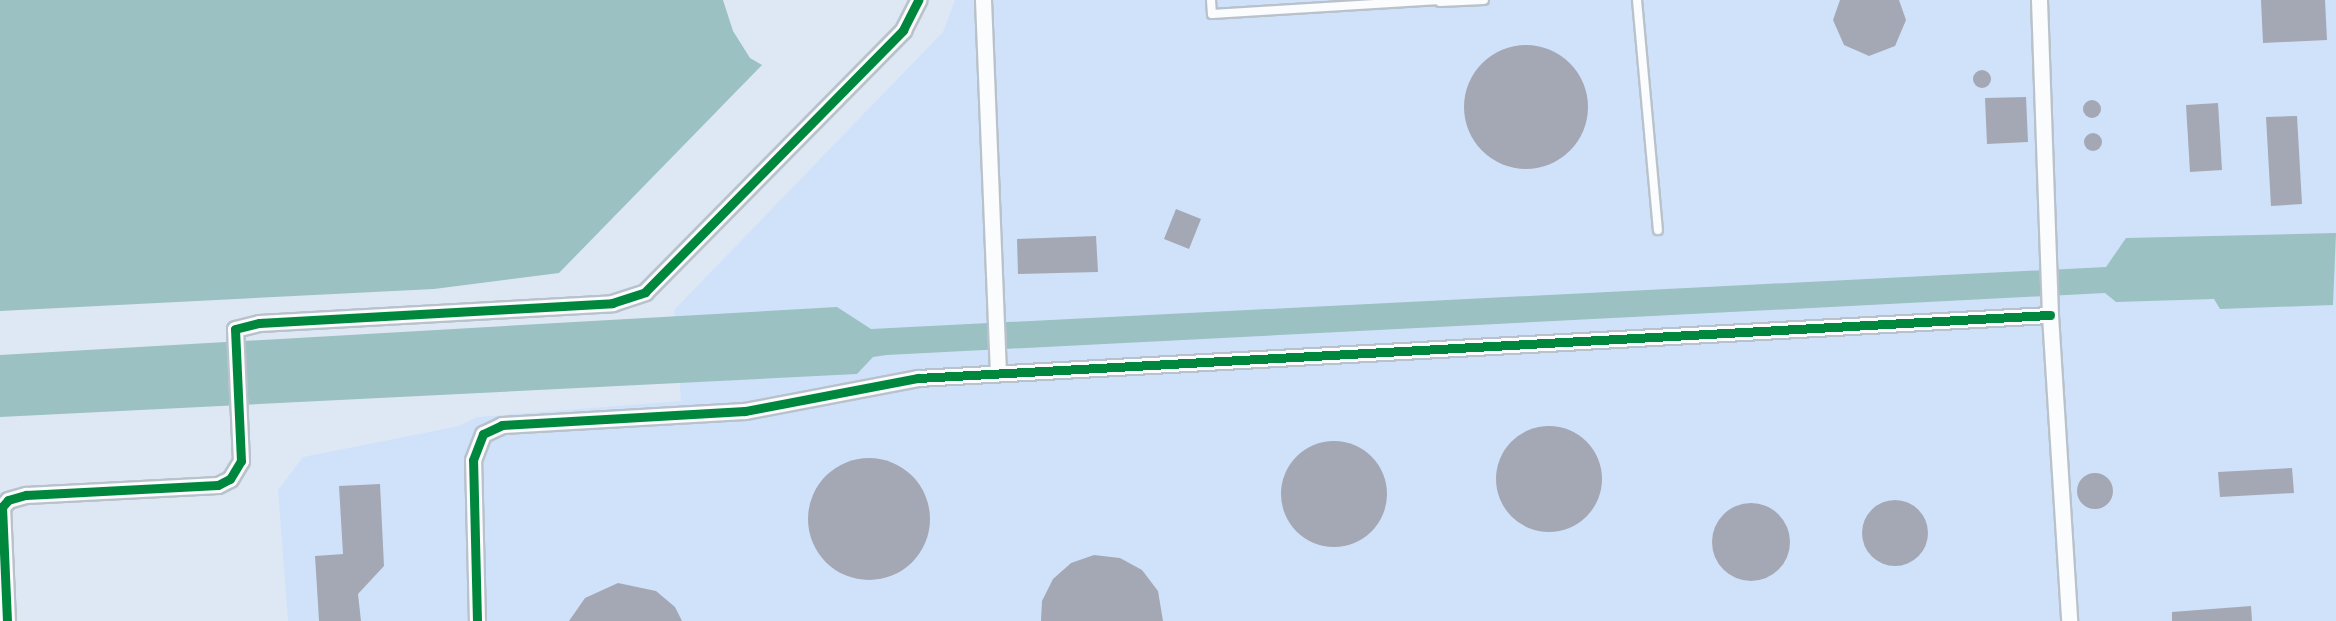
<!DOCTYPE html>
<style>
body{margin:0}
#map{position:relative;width:2336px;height:621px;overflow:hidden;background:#dee8f4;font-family:"Work Sans",sans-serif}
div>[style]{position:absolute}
.built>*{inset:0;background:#d0e2fa}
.water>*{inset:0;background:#9cc1c2}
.building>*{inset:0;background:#a4a8b4}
.round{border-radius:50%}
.roads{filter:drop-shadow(2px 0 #b9c2cb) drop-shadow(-2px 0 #b9c2cb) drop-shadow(0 2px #b9c2cb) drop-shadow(0 -2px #b9c2cb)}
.lane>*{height:8px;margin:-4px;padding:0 4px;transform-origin:4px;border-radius:4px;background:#fafcfd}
.street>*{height:15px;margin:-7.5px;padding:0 7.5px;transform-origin:7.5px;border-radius:7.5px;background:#fafcfd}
.cycleway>*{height:9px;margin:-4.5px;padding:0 4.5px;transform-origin:4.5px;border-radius:4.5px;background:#00873e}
span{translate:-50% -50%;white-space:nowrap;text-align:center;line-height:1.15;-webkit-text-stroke:5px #fff;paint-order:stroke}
</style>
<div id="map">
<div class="built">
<div style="clip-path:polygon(955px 0,2336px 0,2336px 621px,288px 621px,278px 490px,303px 457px,459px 426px,477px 417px,681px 401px,674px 310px,943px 32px)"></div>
</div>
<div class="water">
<div style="clip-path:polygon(0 0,723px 0,733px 31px,750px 58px,762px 65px,559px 273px,434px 289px,0 311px)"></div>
<div style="clip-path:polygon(2336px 233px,2333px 305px,2220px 309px,2214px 299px,2116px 302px,2105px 293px,887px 355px,873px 357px,857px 374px,0 417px,0 355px,837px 307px,871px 329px,2106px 267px,2126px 238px)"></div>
</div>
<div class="building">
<div style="clip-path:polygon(1840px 0,1899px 0,1906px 20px,1895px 46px,1869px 56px,1844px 45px,1833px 20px)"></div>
<div style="clip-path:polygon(2261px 0,2325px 0,2327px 40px,2263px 43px)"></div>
<div class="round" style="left:1464px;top:45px;width:124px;height:124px"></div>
<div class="round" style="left:1973px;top:70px;width:18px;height:18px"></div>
<div style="clip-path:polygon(2026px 97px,2028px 142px,1987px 144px,1985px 98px)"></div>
<div class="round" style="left:2083px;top:100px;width:18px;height:18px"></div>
<div style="clip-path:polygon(2218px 103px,2222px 170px,2190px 172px,2186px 105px)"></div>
<div style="clip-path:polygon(2297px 116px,2302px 204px,2271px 206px,2266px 117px)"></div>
<div class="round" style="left:2084px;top:133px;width:18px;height:18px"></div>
<div style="clip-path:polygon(1176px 209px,1201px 219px,1189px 249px,1164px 239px)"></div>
<div style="clip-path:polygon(1096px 236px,1098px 272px,1018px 274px,1017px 239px)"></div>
<div class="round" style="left:1496px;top:426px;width:106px;height:106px"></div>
<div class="round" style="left:1281px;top:441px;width:106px;height:106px"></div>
<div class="round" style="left:808px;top:458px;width:122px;height:122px"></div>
<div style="clip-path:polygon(2292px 468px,2294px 493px,2220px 497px,2218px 472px)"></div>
<div class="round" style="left:2077px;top:473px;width:36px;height:36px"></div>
<div style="clip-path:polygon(380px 484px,384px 566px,358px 594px,361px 621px,319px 621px,315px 556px,343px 554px,339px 486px)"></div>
<div class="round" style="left:1862px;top:500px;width:66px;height:66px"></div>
<div class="round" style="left:1712px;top:503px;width:78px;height:78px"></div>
<div style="clip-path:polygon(1094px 555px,1120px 558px,1142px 570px,1158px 591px,1163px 621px,1041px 621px,1042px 601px,1053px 579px,1071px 563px)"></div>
<div style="clip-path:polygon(618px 583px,656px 591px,675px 607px,682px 621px,569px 621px,585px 598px)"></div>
<div style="clip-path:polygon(2251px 606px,2252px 621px,2172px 621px,2172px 612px)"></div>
</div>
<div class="roads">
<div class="lane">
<div style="left:1211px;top:0;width:14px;rotate:86deg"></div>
<div style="left:1212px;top:14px;width:228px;rotate:-3.5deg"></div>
<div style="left:1637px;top:0;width:231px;rotate:84.8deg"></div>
<div style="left:1440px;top:2px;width:44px;rotate:-2.6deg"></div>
</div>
<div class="street">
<div style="left:983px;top:0;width:373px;rotate:87.7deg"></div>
<div style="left:2039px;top:0;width:315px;rotate:88deg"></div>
<div style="left:2050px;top:315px;width:307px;rotate:86.4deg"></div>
<div style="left:7px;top:621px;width:114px;rotate:-92.5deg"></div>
<div style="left:2px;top:507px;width:9px;rotate:-49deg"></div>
<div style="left:8px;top:500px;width:19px;rotate:-16deg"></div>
<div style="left:26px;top:495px;width:192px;rotate:-3deg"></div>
<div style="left:218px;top:485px;width:13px;rotate:-27deg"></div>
<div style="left:230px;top:479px;width:21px;rotate:-59deg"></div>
<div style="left:241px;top:461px;width:132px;rotate:-92.6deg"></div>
<div style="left:235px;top:329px;width:25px;rotate:-14deg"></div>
<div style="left:259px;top:323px;width:354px;rotate:-3.2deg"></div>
<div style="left:612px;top:303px;width:35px;rotate:-18deg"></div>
<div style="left:645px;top:292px;width:368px;rotate:-45.4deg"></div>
<div style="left:903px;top:30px;width:34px;rotate:-63deg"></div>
<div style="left:477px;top:621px;width:161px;rotate:-91.4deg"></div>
<div style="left:473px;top:460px;width:28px;rotate:-69deg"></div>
<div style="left:483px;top:434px;width:21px;rotate:-25deg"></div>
<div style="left:502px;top:425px;width:243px;rotate:-3.3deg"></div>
<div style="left:745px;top:411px;width:176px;rotate:-10.8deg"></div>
<div style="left:918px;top:378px;width:1134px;rotate:-3.19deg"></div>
</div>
</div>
<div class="cycleway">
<div style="left:7px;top:621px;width:114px;rotate:-92.5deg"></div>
<div style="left:2px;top:507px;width:9px;rotate:-49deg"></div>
<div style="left:8px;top:500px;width:19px;rotate:-16deg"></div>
<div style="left:26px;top:495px;width:192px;rotate:-3deg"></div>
<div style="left:218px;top:485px;width:13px;rotate:-27deg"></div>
<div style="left:230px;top:479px;width:21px;rotate:-59deg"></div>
<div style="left:241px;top:461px;width:132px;rotate:-92.6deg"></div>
<div style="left:235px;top:329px;width:25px;rotate:-14deg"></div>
<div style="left:259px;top:323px;width:354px;rotate:-3.2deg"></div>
<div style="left:612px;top:303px;width:35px;rotate:-18deg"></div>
<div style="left:645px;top:292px;width:368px;rotate:-45.4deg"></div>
<div style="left:903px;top:30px;width:34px;rotate:-63deg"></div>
<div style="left:477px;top:621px;width:161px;rotate:-91.4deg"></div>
<div style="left:473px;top:460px;width:28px;rotate:-69deg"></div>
<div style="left:483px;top:434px;width:21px;rotate:-25deg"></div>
<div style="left:502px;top:425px;width:243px;rotate:-3.3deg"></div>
<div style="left:745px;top:411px;width:176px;rotate:-10.8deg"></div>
<div style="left:918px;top:378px;width:1134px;rotate:-3.19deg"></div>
</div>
</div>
